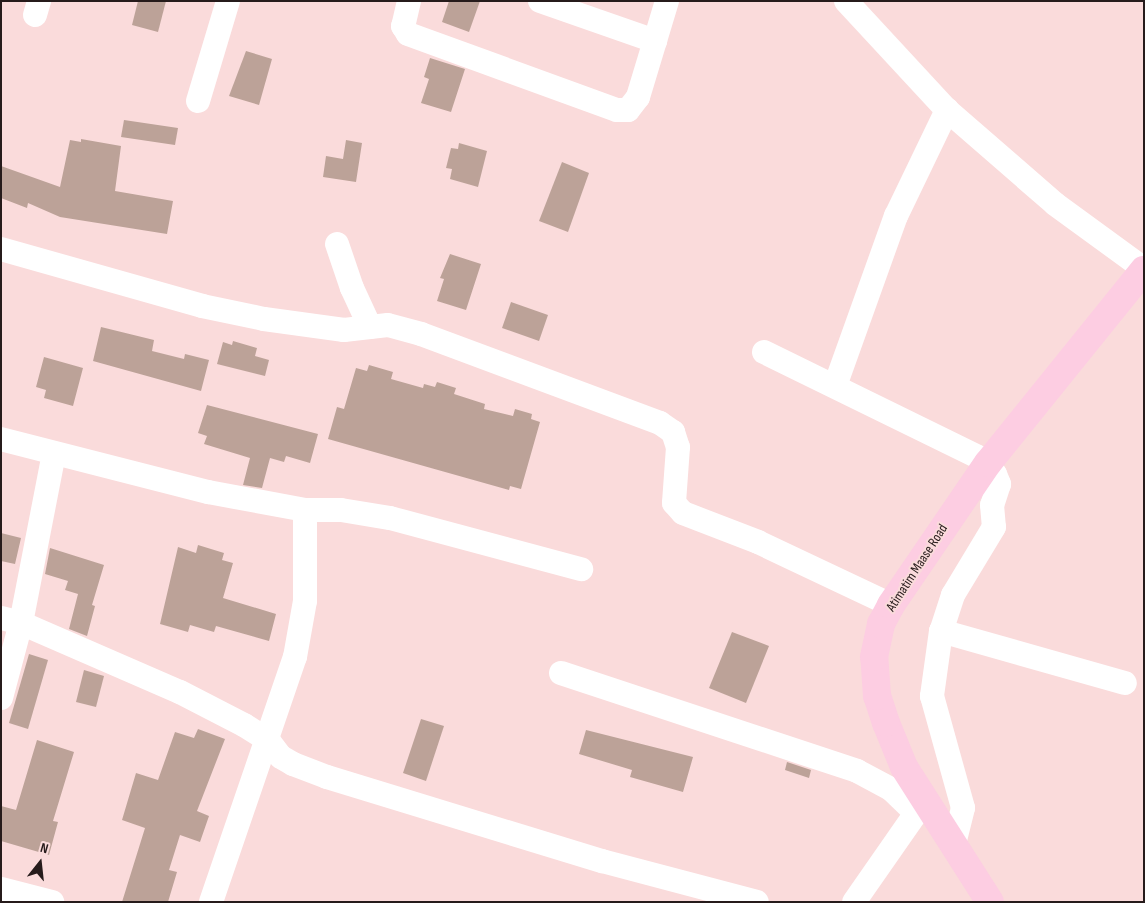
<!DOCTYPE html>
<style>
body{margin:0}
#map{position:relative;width:1145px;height:903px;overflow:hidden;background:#fadbdb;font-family:"Sofia Sans Condensed",sans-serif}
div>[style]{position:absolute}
.building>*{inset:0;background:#bca298}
.minor>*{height:24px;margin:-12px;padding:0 12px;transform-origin:12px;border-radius:12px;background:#fff}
.major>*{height:28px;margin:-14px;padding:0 14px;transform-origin:14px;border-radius:14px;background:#fdcde2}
span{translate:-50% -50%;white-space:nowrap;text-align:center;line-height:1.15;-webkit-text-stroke:4px #fadbdb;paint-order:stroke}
.street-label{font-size:14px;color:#261b1b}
.frame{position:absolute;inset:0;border:2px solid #261b1b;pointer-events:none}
.north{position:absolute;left:15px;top:838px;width:50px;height:50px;-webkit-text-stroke:4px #fadbdb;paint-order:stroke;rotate:16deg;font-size:14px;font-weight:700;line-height:20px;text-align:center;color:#261b1b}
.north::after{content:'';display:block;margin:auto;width:18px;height:22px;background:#261b1b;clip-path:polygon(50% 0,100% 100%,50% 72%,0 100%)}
</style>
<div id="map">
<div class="building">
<div style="clip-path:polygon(138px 1px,166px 1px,158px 32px,132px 25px)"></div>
<div style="clip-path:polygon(449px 1px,480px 1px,469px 32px,442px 22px)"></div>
<div style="clip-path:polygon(246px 51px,272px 59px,259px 105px,229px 96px)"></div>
<div style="clip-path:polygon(430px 58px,465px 69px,451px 112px,421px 103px,429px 79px,424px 77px)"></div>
<div style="clip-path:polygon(124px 120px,178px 128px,175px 145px,121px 137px)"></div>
<div style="clip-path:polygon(81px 139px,121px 146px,115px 191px,173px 201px,167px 234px,60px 217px,28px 203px,27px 208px,1px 198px,1px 166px,60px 187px,70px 140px,81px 142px)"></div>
<div style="clip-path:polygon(346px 140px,362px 143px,356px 182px,323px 177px,326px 156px,343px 159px)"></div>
<div style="clip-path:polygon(459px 143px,487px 151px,478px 187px,450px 179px,452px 169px,446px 168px,451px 148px,458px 149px)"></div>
<div style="clip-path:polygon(562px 162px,589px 173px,568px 232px,539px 221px)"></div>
<div style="clip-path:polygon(450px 254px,481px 264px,466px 310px,437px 301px,444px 279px,440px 278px)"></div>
<div style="clip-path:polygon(511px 302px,548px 315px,539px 341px,502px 328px)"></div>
<div style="clip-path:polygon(101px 327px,154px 340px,152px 351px,184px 359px,185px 354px,209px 360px,201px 391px,93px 361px)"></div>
<div style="clip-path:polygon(233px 341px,257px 348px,255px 356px,269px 360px,265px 376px,217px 364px,223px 342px,232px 345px)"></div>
<div style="clip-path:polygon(44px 357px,83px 368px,73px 406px,44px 398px,46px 390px,36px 387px)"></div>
<div style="clip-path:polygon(369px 365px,393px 372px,391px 379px,423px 388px,424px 384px,435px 387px,437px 382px,456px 388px,454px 394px,485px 404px,484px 409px,513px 416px,515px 409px,532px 414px,531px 419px,540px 422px,521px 489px,510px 486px,509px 490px,328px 439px,337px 407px,344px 409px,356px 368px,367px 371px)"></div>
<div style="clip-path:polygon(207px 405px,318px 434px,310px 463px,286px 456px,284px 462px,270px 458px,262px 488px,243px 485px,250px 458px,204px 444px,207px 436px,198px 433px)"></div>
<div style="clip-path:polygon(1px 533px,21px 538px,15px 564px,1px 561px)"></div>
<div style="clip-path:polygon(198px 545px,224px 553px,222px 560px,233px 563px,223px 598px,276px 614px,269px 641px,216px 626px,214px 632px,190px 625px,188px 632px,160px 624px,178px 547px,196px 553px)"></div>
<div style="clip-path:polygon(50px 548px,104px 565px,92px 605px,95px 606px,87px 636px,69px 629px,78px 594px,65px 590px,68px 581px,45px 574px)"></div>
<div style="clip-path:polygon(732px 632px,769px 646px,746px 703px,709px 688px)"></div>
<div style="clip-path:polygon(29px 654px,48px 660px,28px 729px,9px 723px)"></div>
<div style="clip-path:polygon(84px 670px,104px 676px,96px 707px,76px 702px)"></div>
<div style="clip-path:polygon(421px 719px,444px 726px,426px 781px,403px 773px)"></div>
<div style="clip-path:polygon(198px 729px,225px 739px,197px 811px,209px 816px,200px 842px,180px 835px,169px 870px,177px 872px,168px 902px,122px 902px,145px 828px,122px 820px,136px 773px,158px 780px,175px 732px,194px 738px)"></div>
<div style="clip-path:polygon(586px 730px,693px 757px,683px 792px,630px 777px,632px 770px,579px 754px)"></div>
<div style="clip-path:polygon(37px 740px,74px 752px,53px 821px,58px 822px,49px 855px,1px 841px,1px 806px,16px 810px)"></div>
<div style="clip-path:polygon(787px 762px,811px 770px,809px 778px,785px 770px)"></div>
</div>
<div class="minor">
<div style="left:409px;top:1px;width:26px;rotate:103deg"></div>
<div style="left:403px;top:26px;width:9px;rotate:58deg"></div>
<div style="left:408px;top:34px;width:222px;rotate:20deg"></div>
<div style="left:617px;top:110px;width:11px"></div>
<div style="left:628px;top:110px;width:16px;rotate:-52deg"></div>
<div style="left:638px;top:97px;width:100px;rotate:-73.2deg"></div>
<div style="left:540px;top:1px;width:122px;rotate:19.2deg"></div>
<div style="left:846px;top:1px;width:149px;rotate:47.2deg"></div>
<div style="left:947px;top:110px;width:143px;rotate:41deg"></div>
<div style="left:1055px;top:204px;width:110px;rotate:36.1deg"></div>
<div style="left:35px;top:15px;width:15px;rotate:-74deg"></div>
<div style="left:198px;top:101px;width:104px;rotate:-73.3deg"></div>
<div style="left:337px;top:244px;width:46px;rotate:71.2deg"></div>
<div style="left:352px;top:288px;width:43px;rotate:65.2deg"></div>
<div style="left:1px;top:249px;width:209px;rotate:15.8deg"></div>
<div style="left:202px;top:306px;width:63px;rotate:11.8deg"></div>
<div style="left:264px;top:319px;width:81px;rotate:7.8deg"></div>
<div style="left:344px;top:330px;width:44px;rotate:-6.5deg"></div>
<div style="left:388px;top:325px;width:34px;rotate:15deg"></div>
<div style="left:421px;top:334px;width:255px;rotate:20.4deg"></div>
<div style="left:660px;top:423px;width:16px;rotate:35deg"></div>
<div style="left:673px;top:432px;width:16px;rotate:72deg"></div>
<div style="left:678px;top:447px;width:56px;rotate:94.1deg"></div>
<div style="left:674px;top:503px;width:13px;rotate:48deg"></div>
<div style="left:683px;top:513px;width:80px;rotate:21.1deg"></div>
<div style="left:758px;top:542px;width:147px;rotate:25.3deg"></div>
<div style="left:764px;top:352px;width:238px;rotate:26.1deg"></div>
<div style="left:978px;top:457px;width:12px;rotate:31deg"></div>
<div style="left:988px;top:463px;width:13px;rotate:58deg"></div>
<div style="left:995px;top:474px;width:11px;rotate:68deg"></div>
<div style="left:999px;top:484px;width:22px;rotate:108deg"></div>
<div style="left:992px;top:505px;width:22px;rotate:85deg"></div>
<div style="left:994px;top:527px;width:79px;rotate:121.1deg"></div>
<div style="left:953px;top:595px;width:38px;rotate:108deg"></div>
<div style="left:941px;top:631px;width:66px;rotate:97.9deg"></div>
<div style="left:932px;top:696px;width:116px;rotate:74.5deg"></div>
<div style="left:963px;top:808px;width:37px;rotate:104deg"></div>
<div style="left:835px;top:386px;width:181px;rotate:-70.3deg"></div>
<div style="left:896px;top:216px;width:118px;rotate:-64.3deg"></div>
<div style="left:1px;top:439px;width:214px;rotate:14.4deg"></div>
<div style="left:208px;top:492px;width:99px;rotate:10.5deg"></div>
<div style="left:305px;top:510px;width:36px"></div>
<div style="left:341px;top:510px;width:50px;rotate:9.3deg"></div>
<div style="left:390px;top:518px;width:198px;rotate:15deg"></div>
<div style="left:1px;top:618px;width:21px;rotate:14deg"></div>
<div style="left:21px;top:623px;width:173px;rotate:23.5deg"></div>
<div style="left:180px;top:692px;width:72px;rotate:27.3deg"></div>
<div style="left:244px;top:725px;width:28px;rotate:32deg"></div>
<div style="left:268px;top:740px;width:21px;rotate:53deg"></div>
<div style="left:281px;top:757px;width:14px;rotate:30deg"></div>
<div style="left:293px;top:764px;width:36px;rotate:21deg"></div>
<div style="left:327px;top:777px;width:288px;rotate:17deg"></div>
<div style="left:602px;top:861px;width:160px;rotate:14.8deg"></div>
<div style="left:941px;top:631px;width:191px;rotate:15.8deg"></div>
<div style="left:561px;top:673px;width:312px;rotate:18.3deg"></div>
<div style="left:857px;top:771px;width:38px;rotate:28deg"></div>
<div style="left:891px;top:789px;width:35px;rotate:44deg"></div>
<div style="left:1px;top:698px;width:78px;rotate:-75.1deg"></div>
<div style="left:21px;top:623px;width:172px;rotate:-79deg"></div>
<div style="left:1px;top:889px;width:53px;rotate:14.3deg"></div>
<div style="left:211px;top:902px;width:259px;rotate:-71.1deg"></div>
<div style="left:295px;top:657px;width:57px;rotate:-79.9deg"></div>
<div style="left:305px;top:601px;width:91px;rotate:-90deg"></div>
<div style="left:854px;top:902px;width:108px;rotate:-55.1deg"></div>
<div style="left:916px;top:813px;width:15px;rotate:-70deg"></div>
</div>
<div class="major">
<div style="left:990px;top:902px;width:160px;rotate:-122.5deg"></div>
<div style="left:904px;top:767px;width:48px;rotate:-112.2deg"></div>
<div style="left:886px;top:723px;width:28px;rotate:-108deg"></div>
<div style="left:877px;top:696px;width:39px;rotate:-94deg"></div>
<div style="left:874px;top:657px;width:34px;rotate:-78deg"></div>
<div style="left:881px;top:624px;width:21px;rotate:-62deg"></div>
<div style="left:891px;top:605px;width:172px;rotate:-55.7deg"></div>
<div style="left:988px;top:463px;width:248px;rotate:-51.1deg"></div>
</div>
<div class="street-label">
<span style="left:917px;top:568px;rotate:-57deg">Atimatim Maase Road</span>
</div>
<div class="frame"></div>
<div class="north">N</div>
</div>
